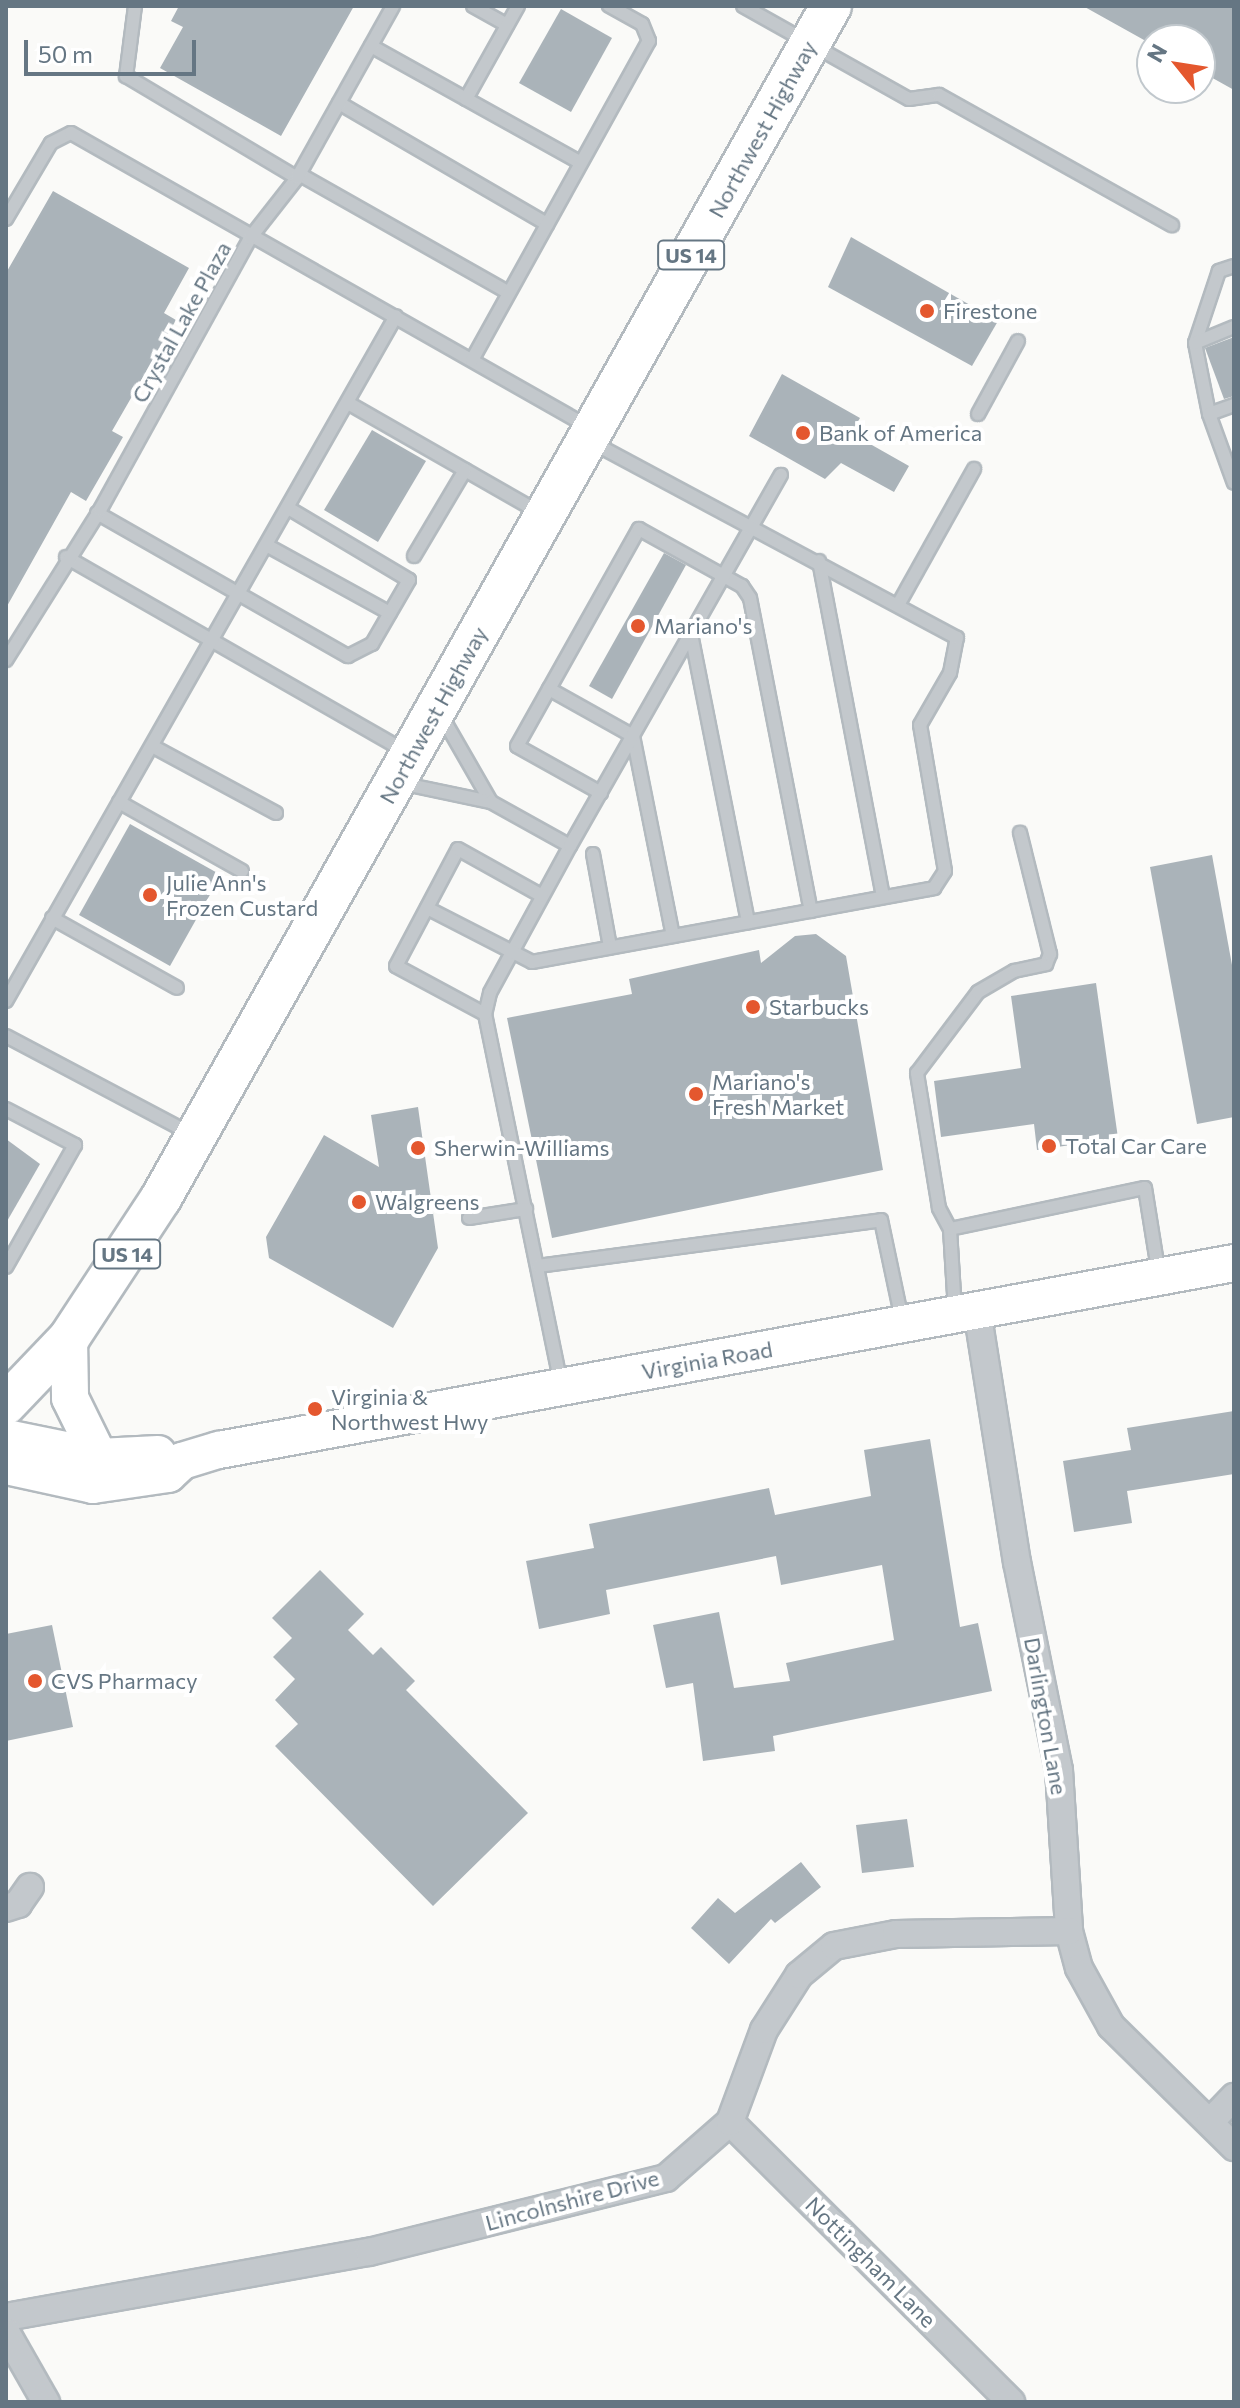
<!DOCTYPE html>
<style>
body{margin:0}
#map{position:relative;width:1240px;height:2408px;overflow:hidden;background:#fafaf8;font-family:Commissioner,sans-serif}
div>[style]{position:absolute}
.building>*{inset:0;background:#aab3b9}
.roads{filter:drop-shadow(2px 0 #b3babf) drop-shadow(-2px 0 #b3babf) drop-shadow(0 2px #b3babf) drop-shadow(0 -2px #b3babf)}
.lane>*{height:12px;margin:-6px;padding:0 6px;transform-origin:6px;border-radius:6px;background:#c3c8cc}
.street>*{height:26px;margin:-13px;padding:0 13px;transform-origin:13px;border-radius:13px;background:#c3c8cc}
.secondary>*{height:36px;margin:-18px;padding:0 18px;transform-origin:18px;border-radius:18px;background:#fff}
.primary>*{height:40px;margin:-20px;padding:0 20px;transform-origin:20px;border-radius:20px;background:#fff}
.dots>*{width:22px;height:22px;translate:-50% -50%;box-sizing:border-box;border:4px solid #fff;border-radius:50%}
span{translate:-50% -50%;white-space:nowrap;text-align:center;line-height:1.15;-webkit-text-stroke:8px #fff;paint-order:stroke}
.shield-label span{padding:2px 6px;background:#fff;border:2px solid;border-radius:6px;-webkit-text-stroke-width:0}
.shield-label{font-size:20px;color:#657683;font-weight:700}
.street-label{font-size:22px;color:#657683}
.poi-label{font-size:22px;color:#657683}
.left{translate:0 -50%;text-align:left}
.frame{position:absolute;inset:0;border:8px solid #657683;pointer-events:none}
.north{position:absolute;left:1136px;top:24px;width:80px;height:80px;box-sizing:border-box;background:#fff;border:2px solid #c1c8cd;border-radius:50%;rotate:300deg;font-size:22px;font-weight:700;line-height:32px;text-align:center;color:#657683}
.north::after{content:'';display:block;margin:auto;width:28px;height:36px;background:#e4572e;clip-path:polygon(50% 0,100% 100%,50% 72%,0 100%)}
.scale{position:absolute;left:24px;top:40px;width:172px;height:36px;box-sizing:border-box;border:4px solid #657683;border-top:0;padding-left:10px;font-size:24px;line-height:28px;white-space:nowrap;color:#657683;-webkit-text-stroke:6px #fff;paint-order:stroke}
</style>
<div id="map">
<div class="building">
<div style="clip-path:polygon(179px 6px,354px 6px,281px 136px,160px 68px,183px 27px,171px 21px)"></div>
<div style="clip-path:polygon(1083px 6px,1234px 6px,1234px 90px,1200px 71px,1200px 40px,1144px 40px)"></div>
<div style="clip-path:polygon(561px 9px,612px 38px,571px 112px,519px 83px)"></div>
<div style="clip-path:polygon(53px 191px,189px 268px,164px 313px,176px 320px,112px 431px,123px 437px,86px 501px,71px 492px,6px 608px,6px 273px)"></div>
<div style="clip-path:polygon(851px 237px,998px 321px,972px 366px,828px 287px)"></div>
<div style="clip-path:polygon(1234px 337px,1234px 396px,1224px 399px,1205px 348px)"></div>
<div style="clip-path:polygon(782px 374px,860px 418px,852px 432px,856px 436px,909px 466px,894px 492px,841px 463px,825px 479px,749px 436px)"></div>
<div style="clip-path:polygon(372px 430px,426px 461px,378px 542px,324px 510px)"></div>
<div style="clip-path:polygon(664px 553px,686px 565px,612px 699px,589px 686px)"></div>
<div style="clip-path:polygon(130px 824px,221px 875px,170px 966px,79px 915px)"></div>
<div style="clip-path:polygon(1212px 855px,1234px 976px,1234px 1117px,1197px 1124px,1150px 867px)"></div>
<div style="clip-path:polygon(816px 934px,846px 956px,883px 1170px,552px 1238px,507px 1018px,632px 994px,629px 979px,759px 950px,761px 963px,795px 936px)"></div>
<div style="clip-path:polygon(1096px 983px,1118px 1138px,1037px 1150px,1034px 1124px,941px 1137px,934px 1081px,1021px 1068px,1011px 996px)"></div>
<div style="clip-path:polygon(418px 1107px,438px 1248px,393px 1328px,269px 1258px,266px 1237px,324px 1135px,379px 1167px,371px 1115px)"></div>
<div style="clip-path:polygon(6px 1139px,40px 1164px,6px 1223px)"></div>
<div style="clip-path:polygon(1234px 1411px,1234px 1474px,1127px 1491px,1132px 1523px,1074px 1532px,1063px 1461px,1131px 1450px,1127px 1428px)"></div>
<div style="clip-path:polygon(930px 1439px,960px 1627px,978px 1623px,992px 1691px,773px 1736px,775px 1751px,703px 1761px,693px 1683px,666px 1688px,653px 1625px,719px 1612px,734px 1688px,790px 1681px,786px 1663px,894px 1640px,882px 1565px,781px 1585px,776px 1556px,606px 1590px,610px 1614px,539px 1629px,526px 1561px,594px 1548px,589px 1524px,769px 1488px,775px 1515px,871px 1496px,864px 1450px)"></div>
<div style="clip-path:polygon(320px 1570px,364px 1614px,348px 1630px,373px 1655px,381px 1647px,415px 1681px,406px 1690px,528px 1813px,433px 1906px,275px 1746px,298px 1724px,275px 1700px,295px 1679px,273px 1657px,292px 1638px,272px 1618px)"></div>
<div style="clip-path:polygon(52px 1625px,73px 1727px,6px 1741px,6px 1634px)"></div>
<div style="clip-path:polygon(907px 1819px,914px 1867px,862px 1873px,856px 1825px)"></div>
<div style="clip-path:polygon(801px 1862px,821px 1887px,775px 1923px,771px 1919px,729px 1964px,691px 1928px,718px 1898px,735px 1913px)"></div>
</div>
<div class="roads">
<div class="lane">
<div style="left:135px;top:6px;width:71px;rotate:97.3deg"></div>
<div style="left:126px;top:76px;width:199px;rotate:30.8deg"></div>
<div style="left:473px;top:6px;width:39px;rotate:29deg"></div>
<div style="left:743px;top:6px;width:190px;rotate:29.3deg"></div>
<div style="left:909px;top:99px;width:30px;rotate:-8deg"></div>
<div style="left:939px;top:95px;width:267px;rotate:29.2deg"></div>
<div style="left:371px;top:46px;width:240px;rotate:29.1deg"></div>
<div style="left:466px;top:99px;width:107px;rotate:-60.8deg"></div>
<div style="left:339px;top:103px;width:241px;rotate:30.2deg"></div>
<div style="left:299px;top:174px;width:241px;rotate:29.5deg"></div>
<div style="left:6px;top:219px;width:88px;rotate:-59.4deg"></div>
<div style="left:51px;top:143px;width:22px;rotate:-27deg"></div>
<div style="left:71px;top:133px;width:593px;rotate:29.59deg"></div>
<div style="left:1234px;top:266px;width:16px;rotate:162deg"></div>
<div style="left:1219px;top:271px;width:76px;rotate:108.4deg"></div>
<div style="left:1195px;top:343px;width:72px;rotate:78.8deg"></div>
<div style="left:1209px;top:414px;width:73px;rotate:70.1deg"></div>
<div style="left:1195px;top:343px;width:42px;rotate:-22.3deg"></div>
<div style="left:472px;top:360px;width:365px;rotate:-61deg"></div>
<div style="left:649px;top:41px;width:18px;rotate:-112deg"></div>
<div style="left:642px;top:24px;width:38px;rotate:-151deg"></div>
<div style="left:348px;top:403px;width:221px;rotate:29.8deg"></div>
<div style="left:978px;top:414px;width:83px;rotate:-61.3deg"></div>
<div style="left:1209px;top:414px;width:27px;rotate:-20deg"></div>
<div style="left:97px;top:513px;width:289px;rotate:29.7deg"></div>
<div style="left:348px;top:656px;width:27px;rotate:-27deg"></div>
<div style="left:372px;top:644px;width:74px;rotate:-60deg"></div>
<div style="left:409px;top:580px;width:139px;rotate:-149.2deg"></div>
<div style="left:268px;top:546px;width:139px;rotate:28.8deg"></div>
<div style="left:414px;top:556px;width:100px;rotate:-59.3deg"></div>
<div style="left:66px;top:557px;width:392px;rotate:29.8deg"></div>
<div style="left:819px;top:561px;width:342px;rotate:79.2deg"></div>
<div style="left:898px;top:605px;width:156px;rotate:-60.8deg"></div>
<div style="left:691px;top:634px;width:294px;rotate:78.8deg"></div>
<div style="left:6px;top:660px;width:177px;rotate:-57.9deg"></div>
<div style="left:100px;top:510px;width:311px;rotate:-61.1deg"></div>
<div style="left:250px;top:238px;width:76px;rotate:-51.9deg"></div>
<div style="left:297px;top:178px;width:197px;rotate:-60.8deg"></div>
<div style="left:549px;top:689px;width:96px;rotate:29.2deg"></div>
<div style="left:633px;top:736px;width:204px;rotate:78.7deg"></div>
<div style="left:441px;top:715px;width:100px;rotate:60.1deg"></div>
<div style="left:152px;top:746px;width:141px;rotate:28.4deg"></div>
<div style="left:400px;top:783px;width:93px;rotate:11.8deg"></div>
<div style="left:491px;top:802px;width:90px;rotate:29.1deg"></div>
<div style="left:570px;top:846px;width:167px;rotate:118.6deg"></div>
<div style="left:490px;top:993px;width:22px;rotate:103deg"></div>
<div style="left:485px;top:1014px;width:377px;rotate:78.4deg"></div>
<div style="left:601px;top:793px;width:96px;rotate:-150.8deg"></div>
<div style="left:517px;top:746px;width:249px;rotate:-60.7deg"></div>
<div style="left:639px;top:529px;width:118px;rotate:29deg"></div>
<div style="left:742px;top:586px;width:14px;rotate:56deg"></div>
<div style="left:750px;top:598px;width:319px;rotate:79deg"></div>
<div style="left:119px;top:802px;width:141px;rotate:29.3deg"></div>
<div style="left:570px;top:846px;width:427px;rotate:-60.4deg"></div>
<div style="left:593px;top:854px;width:95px;rotate:79.6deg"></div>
<div style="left:427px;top:908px;width:118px;rotate:27.2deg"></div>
<div style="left:532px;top:962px;width:409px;rotate:-10.4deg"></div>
<div style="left:934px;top:888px;width:20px;rotate:-57deg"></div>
<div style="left:945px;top:871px;width:148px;rotate:-99.7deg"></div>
<div style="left:920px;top:725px;width:60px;rotate:-60deg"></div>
<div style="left:950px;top:673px;width:36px;rotate:-79deg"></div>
<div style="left:957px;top:638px;width:417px;rotate:-151.8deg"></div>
<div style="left:52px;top:918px;width:143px;rotate:29.2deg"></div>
<div style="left:6px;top:1001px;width:788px;rotate:-60.35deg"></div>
<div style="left:485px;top:1014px;width:101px;rotate:-151.7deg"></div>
<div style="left:396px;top:966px;width:132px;rotate:-62.1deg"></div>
<div style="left:458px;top:849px;width:96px;rotate:29.2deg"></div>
<div style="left:6px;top:1036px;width:209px;rotate:27.9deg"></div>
<div style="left:6px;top:1109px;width:78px;rotate:27.6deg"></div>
<div style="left:75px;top:1145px;width:140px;rotate:119.5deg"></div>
<div style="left:469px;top:1218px;width:58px;rotate:-9deg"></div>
<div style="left:950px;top:1229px;width:24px;rotate:-118deg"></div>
<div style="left:939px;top:1208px;width:137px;rotate:-99.3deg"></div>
<div style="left:917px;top:1073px;width:101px;rotate:-53deg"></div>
<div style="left:978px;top:992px;width:42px;rotate:-30.3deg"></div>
<div style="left:1014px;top:971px;width:33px;rotate:-12deg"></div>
<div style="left:1046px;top:964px;width:11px;rotate:-68deg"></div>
<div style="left:1050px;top:954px;width:125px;rotate:-103.9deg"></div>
<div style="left:538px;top:1266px;width:346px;rotate:-7.6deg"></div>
<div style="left:881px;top:1220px;width:102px;rotate:78.1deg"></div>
<div style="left:955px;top:1311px;width:82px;rotate:-93.5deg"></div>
<div style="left:950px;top:1229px;width:199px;rotate:-11.9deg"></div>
<div style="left:1145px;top:1188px;width:88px;rotate:80.9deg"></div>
</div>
<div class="street">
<div style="left:977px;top:1310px;width:255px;rotate:81deg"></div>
<div style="left:1017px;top:1562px;width:212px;rotate:78.6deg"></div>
<div style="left:1059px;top:1770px;width:161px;rotate:86.4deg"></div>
<div style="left:1069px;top:1931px;width:38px;rotate:75deg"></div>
<div style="left:1079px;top:1968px;width:66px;rotate:61.1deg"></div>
<div style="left:1111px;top:2026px;width:173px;rotate:44.5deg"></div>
<div style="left:6px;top:1908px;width:13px;rotate:-18deg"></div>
<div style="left:18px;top:1904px;width:21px;rotate:-55deg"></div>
<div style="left:730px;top:2122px;width:397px;rotate:44.9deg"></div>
<div style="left:1210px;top:2122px;width:35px;rotate:-46deg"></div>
<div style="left:6px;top:2317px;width:369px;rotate:-10.2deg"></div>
<div style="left:369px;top:2252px;width:306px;rotate:-14deg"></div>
<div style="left:666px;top:2178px;width:85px;rotate:-41.2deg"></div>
<div style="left:730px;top:2122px;width:98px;rotate:-69.7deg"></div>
<div style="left:764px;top:2030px;width:65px;rotate:-57.5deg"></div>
<div style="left:799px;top:1975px;width:45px;rotate:-39.6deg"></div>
<div style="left:834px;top:1946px;width:63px;rotate:-11deg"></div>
<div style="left:896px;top:1934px;width:173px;rotate:-1deg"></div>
<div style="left:6px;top:2332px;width:81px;rotate:60.3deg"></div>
</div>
<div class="secondary">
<div style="left:69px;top:1338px;width:60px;rotate:89deg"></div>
<div style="left:70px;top:1398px;width:66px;rotate:63.8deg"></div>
<div style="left:6px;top:1438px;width:95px;rotate:11.5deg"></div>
<div style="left:99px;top:1457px;width:59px;rotate:-2.9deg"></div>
<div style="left:6px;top:1466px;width:89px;rotate:12.3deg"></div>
<div style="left:93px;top:1485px;width:76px;rotate:-8.3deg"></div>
<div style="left:168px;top:1474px;width:19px;rotate:-43deg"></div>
<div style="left:182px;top:1461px;width:39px;rotate:-17deg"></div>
<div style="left:219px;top:1450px;width:1032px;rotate:-10.44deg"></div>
</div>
<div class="primary">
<div style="left:6px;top:1404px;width:91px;rotate:-46.3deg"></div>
<div style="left:69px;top:1338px;width:168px;rotate:-56.7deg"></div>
<div style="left:161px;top:1198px;width:1367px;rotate:-60.66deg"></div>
</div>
</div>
<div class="dots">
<div style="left:927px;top:311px;background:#e4572e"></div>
<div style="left:803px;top:433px;background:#e4572e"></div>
<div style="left:638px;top:626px;background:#e4572e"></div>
<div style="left:150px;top:895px;background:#e4572e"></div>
<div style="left:753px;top:1007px;background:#e4572e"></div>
<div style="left:696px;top:1094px;background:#e4572e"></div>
<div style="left:1049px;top:1146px;background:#e4572e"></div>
<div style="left:418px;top:1148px;background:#e4572e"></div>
<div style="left:359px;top:1202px;background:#e4572e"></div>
<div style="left:315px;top:1409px;background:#e4572e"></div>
<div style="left:35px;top:1681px;background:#e4572e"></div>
</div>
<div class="shield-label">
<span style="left:691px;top:255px">US 14</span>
<span style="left:127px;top:1254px">US 14</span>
</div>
<div class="street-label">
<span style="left:762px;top:129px;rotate:-61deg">Northwest Highway</span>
<span style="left:181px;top:322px;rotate:-61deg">Crystal Lake Plaza</span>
<span style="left:433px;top:715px;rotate:-61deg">Northwest Highway</span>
<span style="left:707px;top:1360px;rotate:-10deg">Virginia Road</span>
<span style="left:1046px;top:1716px;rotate:80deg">Darlington Lane</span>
<span style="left:572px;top:2200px;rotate:-15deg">Lincolnshire Drive</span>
<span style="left:871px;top:2262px;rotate:45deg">Nottingham Lane</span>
</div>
<div class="poi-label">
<span class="left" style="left:943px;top:311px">Firestone</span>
<span class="left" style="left:819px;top:433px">Bank of America</span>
<span class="left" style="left:654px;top:626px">Mariano's</span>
<span class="left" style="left:166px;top:895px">Julie Ann's<br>Frozen Custard</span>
<span class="left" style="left:769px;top:1007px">Starbucks</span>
<span class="left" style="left:712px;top:1094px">Mariano's<br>Fresh Market</span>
<span class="left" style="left:1065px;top:1146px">Total Car Care</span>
<span class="left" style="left:434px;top:1148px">Sherwin-Williams</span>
<span class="left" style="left:375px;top:1202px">Walgreens</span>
<span class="left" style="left:331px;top:1409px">Virginia &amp;<br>Northwest Hwy</span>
<span class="left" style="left:51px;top:1681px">CVS Pharmacy</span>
</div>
<div class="frame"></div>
<div class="north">N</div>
<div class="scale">50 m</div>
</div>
